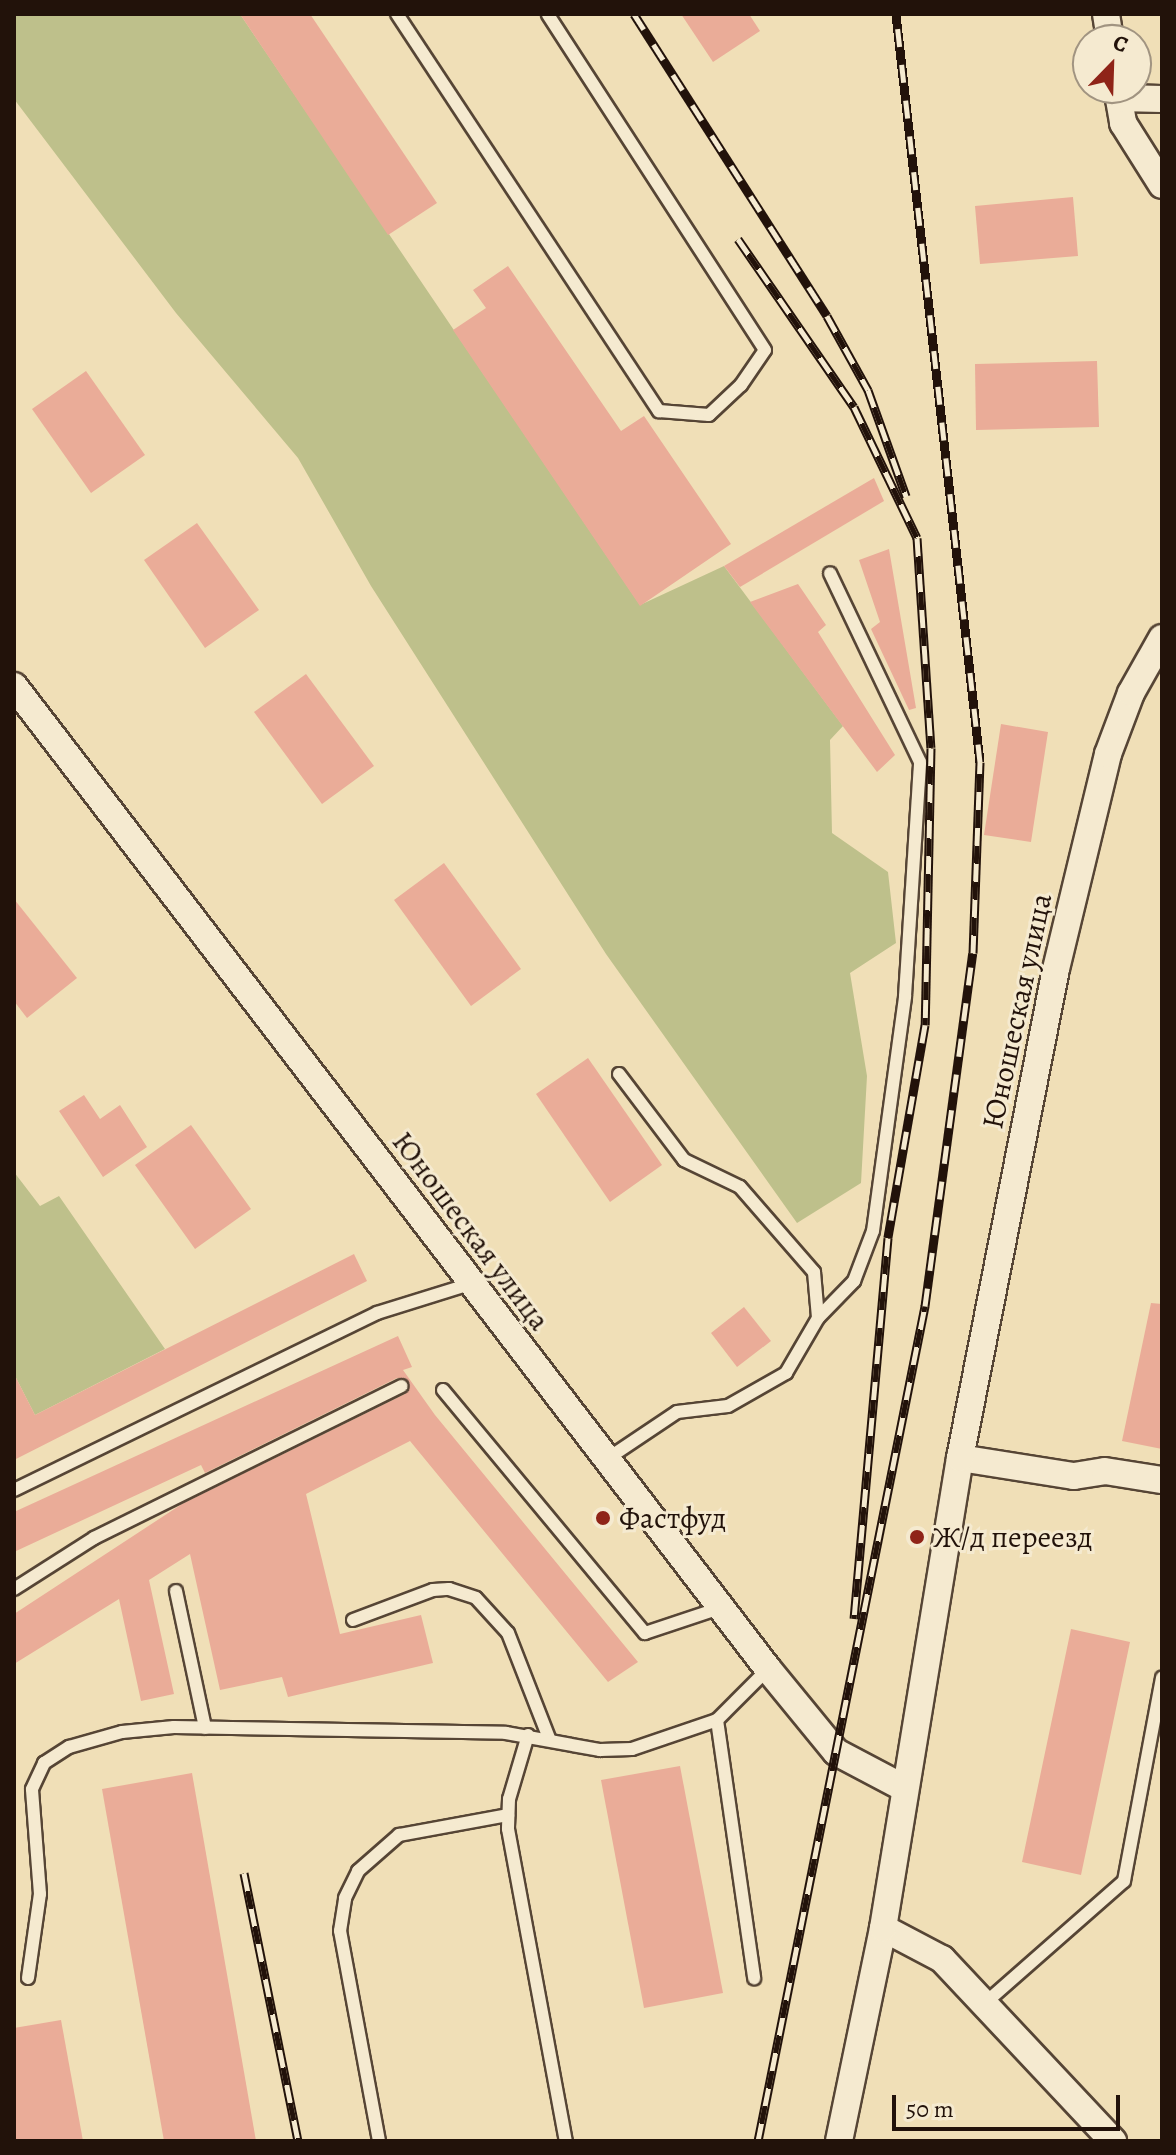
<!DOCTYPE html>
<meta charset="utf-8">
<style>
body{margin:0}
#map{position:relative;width:1176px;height:2155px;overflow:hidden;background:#f0dfb7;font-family:Alegreya,serif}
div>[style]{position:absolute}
.green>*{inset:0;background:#bec08b}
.building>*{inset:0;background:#eaac98}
.roads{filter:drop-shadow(2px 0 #564535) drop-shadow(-2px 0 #564535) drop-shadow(0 2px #564535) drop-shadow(0 -2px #564535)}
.lane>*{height:12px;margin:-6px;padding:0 6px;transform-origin:6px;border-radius:6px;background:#f5ead0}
.street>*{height:26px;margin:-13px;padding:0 13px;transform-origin:13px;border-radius:13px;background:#f5ead0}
.rail>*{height:9px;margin-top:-4.5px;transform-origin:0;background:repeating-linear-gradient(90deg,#f5ead0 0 18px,#22120a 0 36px);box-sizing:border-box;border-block:2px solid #22120a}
.dots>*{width:22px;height:22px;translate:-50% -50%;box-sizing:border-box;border:4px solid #f5ead0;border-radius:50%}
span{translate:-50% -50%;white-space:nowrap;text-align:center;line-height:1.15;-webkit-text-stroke:6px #f5ead0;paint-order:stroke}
.street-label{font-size:30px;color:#22120a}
.poi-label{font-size:30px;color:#22120a}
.left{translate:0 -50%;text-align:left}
.frame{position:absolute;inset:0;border:16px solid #22120a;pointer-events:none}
.north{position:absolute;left:1072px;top:24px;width:80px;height:80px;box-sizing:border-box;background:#f5ead0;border:2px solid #a19481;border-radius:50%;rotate:23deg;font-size:22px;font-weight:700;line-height:32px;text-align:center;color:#22120a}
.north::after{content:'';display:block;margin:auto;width:28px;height:36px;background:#8f2418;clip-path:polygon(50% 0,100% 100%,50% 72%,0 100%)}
.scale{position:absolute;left:892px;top:2095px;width:228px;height:36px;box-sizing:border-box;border:4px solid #22120a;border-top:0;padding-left:10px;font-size:24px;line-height:28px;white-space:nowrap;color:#22120a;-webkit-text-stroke:6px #f5ead0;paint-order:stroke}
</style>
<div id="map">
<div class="green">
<div style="clip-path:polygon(14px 14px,240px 14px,640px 605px,724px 566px,843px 726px,830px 740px,832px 833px,888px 872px,896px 943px,850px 973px,867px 1076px,861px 1183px,797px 1223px,606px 954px,371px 586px,298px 458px,176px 313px,14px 99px)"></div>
<div style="clip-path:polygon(14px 1172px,40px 1206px,59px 1196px,165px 1349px,35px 1415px,14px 1374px)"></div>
</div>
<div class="building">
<div style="clip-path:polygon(240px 14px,310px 14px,437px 203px,388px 235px)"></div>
<div style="clip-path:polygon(681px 14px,749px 14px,760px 31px,713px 62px)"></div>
<div style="clip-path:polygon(1073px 197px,1078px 256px,980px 264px,975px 206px)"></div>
<div style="clip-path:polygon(508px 266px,621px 431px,644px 416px,731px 544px,640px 606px,453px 330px,486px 308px,473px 290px)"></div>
<div style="clip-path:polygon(1097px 361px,1099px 427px,976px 430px,975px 364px)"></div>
<div style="clip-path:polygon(86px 371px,145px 455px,91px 493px,32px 409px)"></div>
<div style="clip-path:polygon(874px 478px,884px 501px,740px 587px,724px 566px)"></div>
<div style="clip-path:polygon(197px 523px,259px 610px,205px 648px,144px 560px)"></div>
<div style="clip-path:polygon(889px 549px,916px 708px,909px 710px,871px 629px,880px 622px,859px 560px)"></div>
<div style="clip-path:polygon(798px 584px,826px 625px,818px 632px,895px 755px,877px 772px,750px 602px)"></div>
<div style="clip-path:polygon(306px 674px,374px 766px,322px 804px,254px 712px)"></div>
<div style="clip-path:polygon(1001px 724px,1048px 732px,1031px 842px,984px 835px)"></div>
<div style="clip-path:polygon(444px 863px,521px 969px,471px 1006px,394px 900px)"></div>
<div style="clip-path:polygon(14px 899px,77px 978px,27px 1018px,14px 1001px)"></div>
<div style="clip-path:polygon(588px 1058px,662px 1165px,610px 1202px,536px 1094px)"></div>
<div style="clip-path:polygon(84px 1095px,100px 1119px,120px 1105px,147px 1147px,103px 1177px,59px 1111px)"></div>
<div style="clip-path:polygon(191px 1125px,251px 1209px,195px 1249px,135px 1165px)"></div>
<div style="clip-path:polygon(354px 1254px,367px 1281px,14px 1460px,14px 1374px,35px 1415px)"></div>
<div style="clip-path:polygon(1151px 1303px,1162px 1304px,1162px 1449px,1122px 1441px)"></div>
<div style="clip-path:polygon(744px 1307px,771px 1341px,737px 1367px,711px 1333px)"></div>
<div style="clip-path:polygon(398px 1336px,412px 1367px,403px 1370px,435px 1415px,638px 1662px,608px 1682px,410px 1441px,306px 1494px,340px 1634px,421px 1615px,433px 1663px,288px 1697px,282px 1677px,220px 1690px,190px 1554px,149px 1580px,174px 1694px,141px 1701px,119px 1599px,14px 1664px,14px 1614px,182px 1504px,405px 1394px,409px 1383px,397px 1378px,205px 1473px,201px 1465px,14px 1552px,14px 1512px)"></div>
<div style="clip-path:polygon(1071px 1629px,1130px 1642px,1081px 1875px,1022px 1862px)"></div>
<div style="clip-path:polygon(680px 1766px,723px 1993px,644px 2008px,601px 1780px)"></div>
<div style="clip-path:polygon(192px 1773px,256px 2141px,164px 2141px,102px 1789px)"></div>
<div style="clip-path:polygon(61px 2020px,83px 2141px,14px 2141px,14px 2028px)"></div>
</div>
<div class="roads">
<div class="lane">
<div style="left:397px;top:14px;width:476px;rotate:56.6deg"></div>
<div style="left:659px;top:411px;width:50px;rotate:4.6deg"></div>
<div style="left:709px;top:415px;width:44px;rotate:-43.2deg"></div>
<div style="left:741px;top:385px;width:42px;rotate:-55.6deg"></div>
<div style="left:765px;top:350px;width:400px;rotate:-122.9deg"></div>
<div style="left:619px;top:1074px;width:108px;rotate:52.9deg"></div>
<div style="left:684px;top:1160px;width:62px;rotate:25.7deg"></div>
<div style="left:740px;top:1187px;width:113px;rotate:49deg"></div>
<div style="left:814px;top:1272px;width:46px;rotate:85deg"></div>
<div style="left:443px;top:1390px;width:316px;rotate:50.3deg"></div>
<div style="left:645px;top:1633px;width:79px;rotate:-18.4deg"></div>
<div style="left:607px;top:1459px;width:84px;rotate:-33.9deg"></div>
<div style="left:677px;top:1412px;width:51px;rotate:-6.7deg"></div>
<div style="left:728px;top:1406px;width:67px;rotate:-29.6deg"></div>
<div style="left:786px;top:1373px;width:64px;rotate:-59.8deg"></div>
<div style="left:818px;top:1318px;width:52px;rotate:-45.8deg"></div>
<div style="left:854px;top:1281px;width:53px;rotate:-69.2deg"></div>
<div style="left:873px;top:1231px;width:237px;rotate:-82.2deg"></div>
<div style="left:905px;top:996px;width:234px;rotate:-86.3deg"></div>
<div style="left:920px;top:762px;width:209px;rotate:-115.5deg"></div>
<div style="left:14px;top:1490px;width:404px;rotate:-26deg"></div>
<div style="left:377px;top:1313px;width:97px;rotate:-17.3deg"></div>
<div style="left:14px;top:1589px;width:95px;rotate:-32.5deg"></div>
<div style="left:94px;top:1538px;width:343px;rotate:-26.3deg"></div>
<div style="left:176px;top:1591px;width:140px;rotate:78deg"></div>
<div style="left:353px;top:1620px;width:85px;rotate:-20.6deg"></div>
<div style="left:433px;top:1590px;width:16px;rotate:-4deg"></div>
<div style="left:449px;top:1589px;width:28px;rotate:18deg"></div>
<div style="left:476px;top:1598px;width:47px;rotate:47.6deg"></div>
<div style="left:508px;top:1633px;width:113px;rotate:68.7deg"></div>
<div style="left:717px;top:1720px;width:261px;rotate:81.8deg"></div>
<div style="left:528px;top:1735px;width:67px;rotate:106.5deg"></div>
<div style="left:509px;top:1799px;width:30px;rotate:92deg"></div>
<div style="left:508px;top:1829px;width:317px;rotate:79.5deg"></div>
<div style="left:28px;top:1978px;width:85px;rotate:-81.9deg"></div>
<div style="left:40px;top:1894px;width:105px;rotate:-94.4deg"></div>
<div style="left:32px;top:1789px;width:29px;rotate:-65deg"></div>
<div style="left:44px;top:1763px;width:30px;rotate:-33deg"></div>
<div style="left:69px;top:1747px;width:55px;rotate:-15.8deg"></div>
<div style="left:122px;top:1732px;width:52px;rotate:-5.5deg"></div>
<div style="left:174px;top:1727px;width:332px;rotate:1deg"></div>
<div style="left:506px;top:1733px;width:96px;rotate:10.3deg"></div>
<div style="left:600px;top:1750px;width:32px;rotate:-2deg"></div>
<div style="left:632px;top:1749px;width:90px;rotate:-18.8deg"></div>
<div style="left:717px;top:1720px;width:72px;rotate:-45deg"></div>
<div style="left:984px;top:2004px;width:186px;rotate:-41.3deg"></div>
<div style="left:1124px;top:1881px;width:207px;rotate:-79.4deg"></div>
<div style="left:379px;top:2141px;width:214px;rotate:-100.5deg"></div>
<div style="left:340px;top:1931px;width:33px;rotate:-81deg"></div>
<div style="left:345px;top:1898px;width:30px;rotate:-64deg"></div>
<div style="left:358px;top:1871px;width:55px;rotate:-41.3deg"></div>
<div style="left:399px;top:1835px;width:111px;rotate:-10.4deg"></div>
</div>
<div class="street">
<div style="left:1106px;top:14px;width:26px;rotate:81deg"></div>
<div style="left:1117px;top:88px;width:36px;rotate:80deg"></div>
<div style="left:1123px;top:123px;width:73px;rotate:57.8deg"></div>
<div style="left:1119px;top:98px;width:43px;rotate:1.3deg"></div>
<div style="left:14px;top:686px;width:1239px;rotate:52.51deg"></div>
<div style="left:768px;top:1669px;width:107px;rotate:50.7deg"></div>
<div style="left:836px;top:1752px;width:75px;rotate:27.9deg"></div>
<div style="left:960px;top:1458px;width:115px;rotate:9deg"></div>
<div style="left:1074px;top:1476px;width:31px;rotate:-9deg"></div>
<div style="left:1105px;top:1471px;width:58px;rotate:9deg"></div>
<div style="left:883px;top:1928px;width:67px;rotate:27.7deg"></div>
<div style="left:942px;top:1959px;width:250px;rotate:46.8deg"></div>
<div style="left:839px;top:2141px;width:217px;rotate:-78.3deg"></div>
<div style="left:883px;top:1928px;width:476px;rotate:-80.7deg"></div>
<div style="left:960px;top:1458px;width:498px;rotate:-78.9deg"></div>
<div style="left:1056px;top:969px;width:221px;rotate:-76.4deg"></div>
<div style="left:1108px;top:754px;width:65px;rotate:-69.3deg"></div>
<div style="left:1131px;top:693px;width:63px;rotate:-60.6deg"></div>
</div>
</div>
<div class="rail">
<div style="left:634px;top:14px;width:358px;rotate:57.4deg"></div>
<div style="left:827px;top:316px;width:85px;rotate:61deg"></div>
<div style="left:868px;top:390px;width:113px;rotate:70.3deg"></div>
<div style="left:738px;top:239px;width:204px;rotate:55.4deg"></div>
<div style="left:854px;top:407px;width:145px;rotate:64.3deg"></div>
<div style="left:917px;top:538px;width:210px;rotate:86.2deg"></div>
<div style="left:931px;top:748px;width:277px;rotate:91.2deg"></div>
<div style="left:925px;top:1025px;width:216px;rotate:99.9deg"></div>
<div style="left:888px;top:1238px;width:382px;rotate:95.1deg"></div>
<div style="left:244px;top:1873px;width:273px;rotate:78.6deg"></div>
<div style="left:758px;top:2141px;width:852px;rotate:-78.69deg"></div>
<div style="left:925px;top:1306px;width:356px;rotate:-82.3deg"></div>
<div style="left:973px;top:953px;width:191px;rotate:-87.9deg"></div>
<div style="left:980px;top:762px;width:753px;rotate:-96.41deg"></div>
</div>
<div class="dots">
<div style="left:603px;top:1518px;background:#8f2418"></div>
<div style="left:917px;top:1537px;background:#8f2418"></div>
</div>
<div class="street-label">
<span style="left:1017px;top:1011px;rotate:-78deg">Юношеская улица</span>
<span style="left:471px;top:1231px;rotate:53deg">Юношеская улица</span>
</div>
<div class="poi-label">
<span class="left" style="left:619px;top:1518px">Фастфуд</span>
<span class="left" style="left:933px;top:1537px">Ж/д переезд</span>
</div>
<div class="frame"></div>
<div class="north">С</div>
<div class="scale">50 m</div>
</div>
